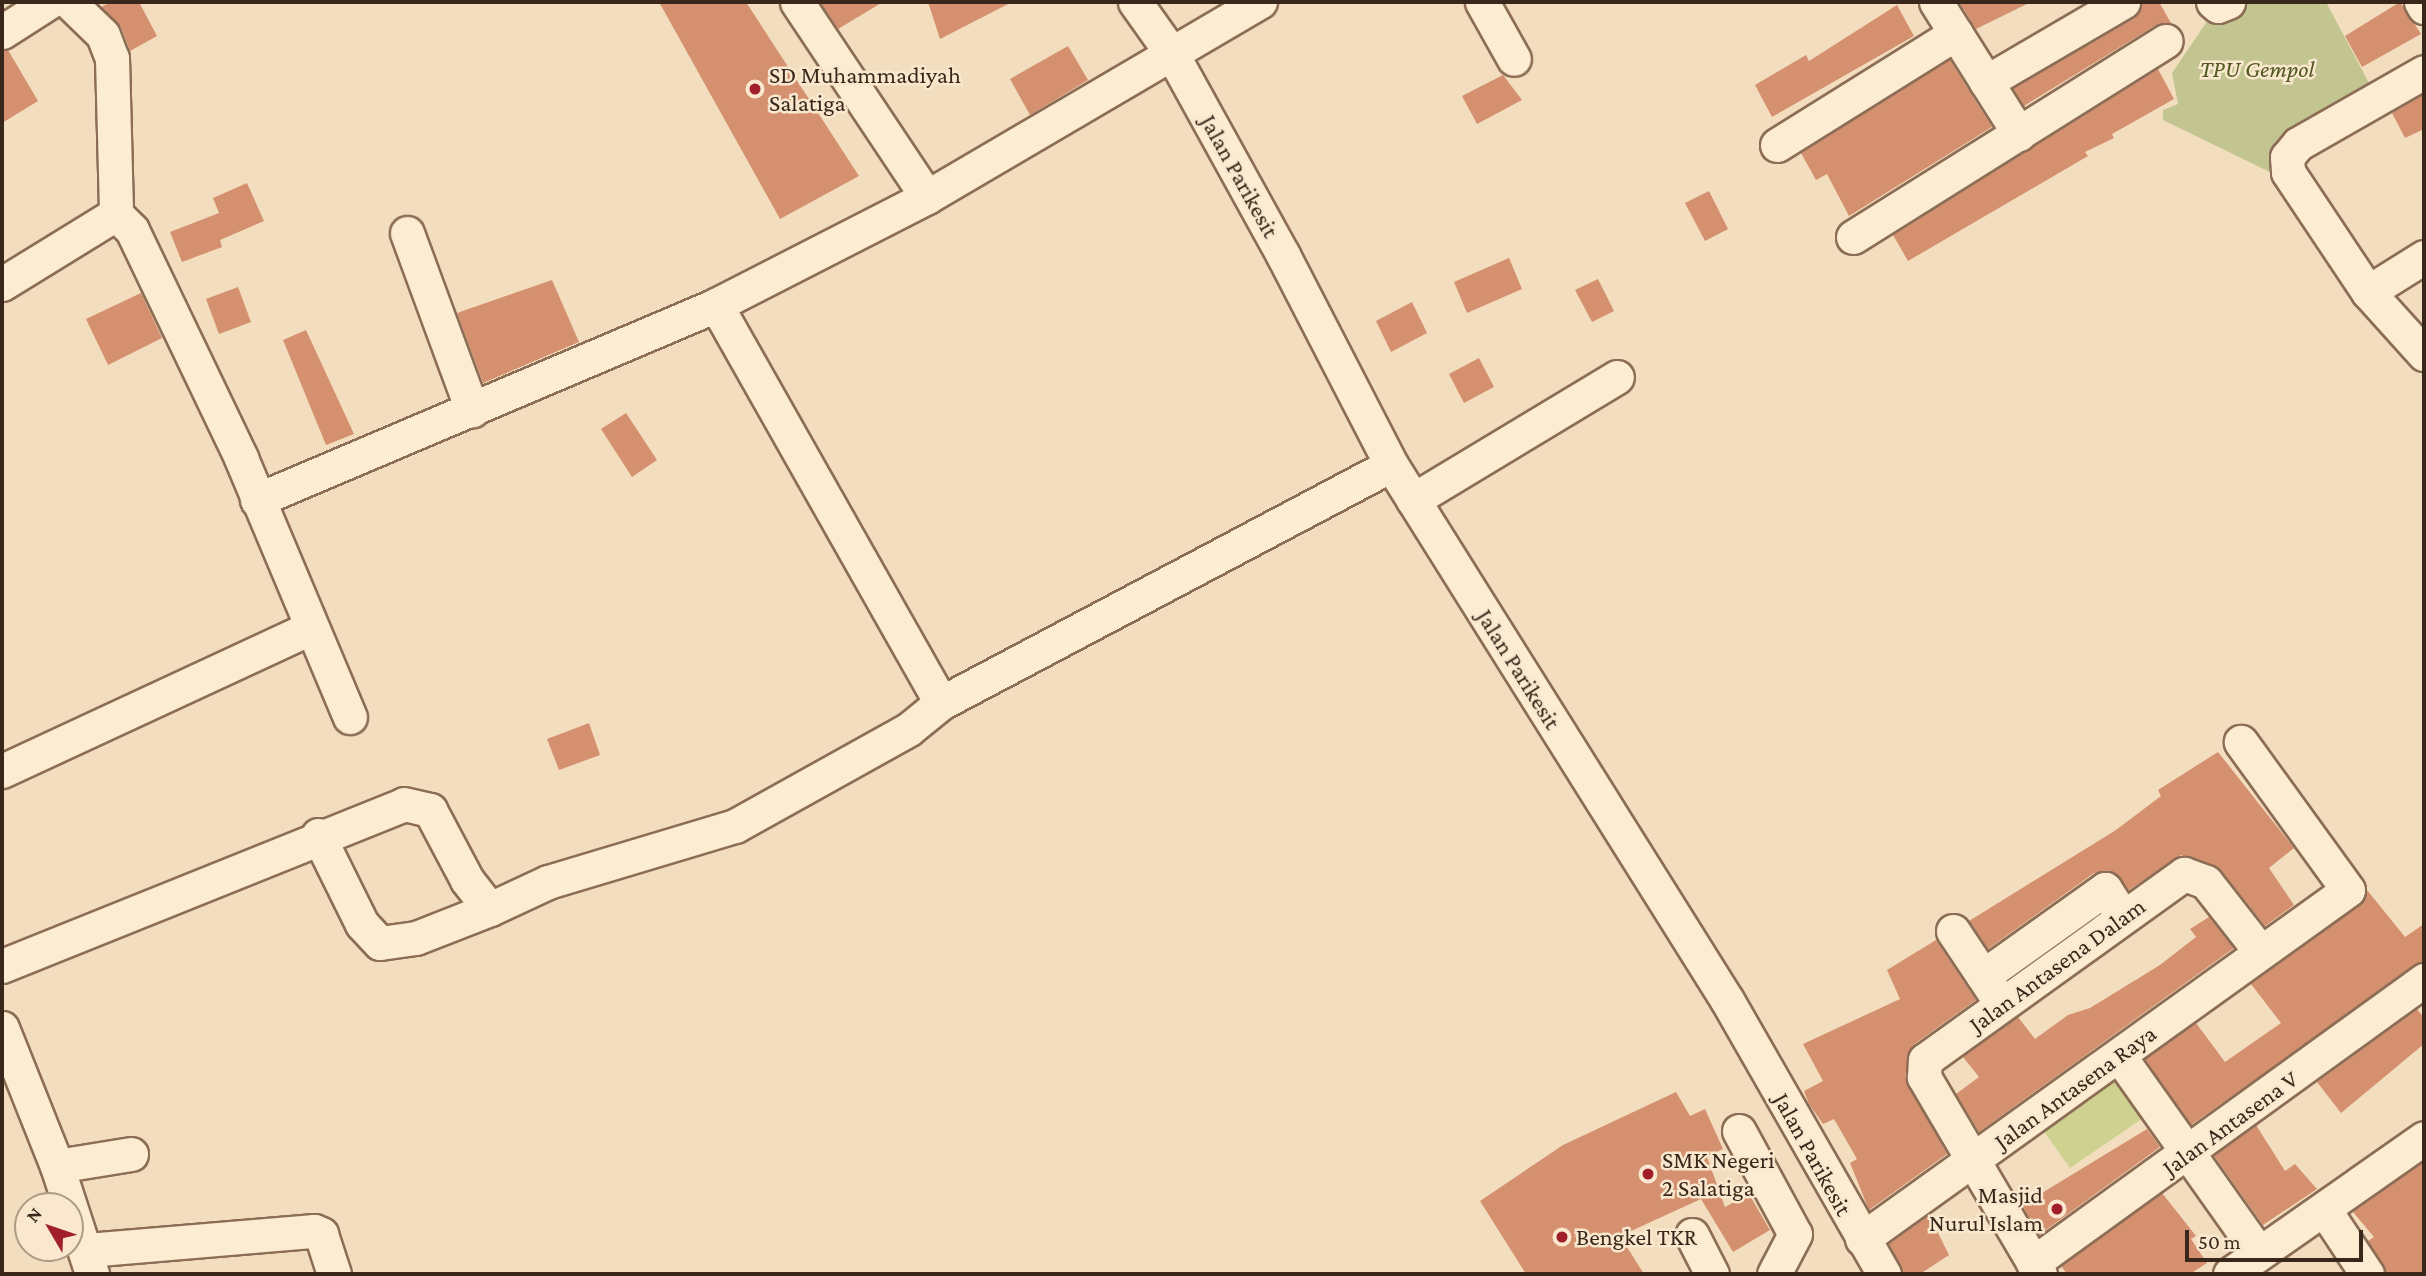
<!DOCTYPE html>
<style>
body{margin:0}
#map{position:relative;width:2426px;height:1276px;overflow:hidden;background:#f2debe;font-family:"Crimson Pro",serif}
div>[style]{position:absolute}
.green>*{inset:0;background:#cfd191}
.cemetery>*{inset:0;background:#c3c591}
.building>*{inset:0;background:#d4906f}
.roads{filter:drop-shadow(2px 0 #8c6d55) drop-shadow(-2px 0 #8c6d55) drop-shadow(0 2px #8c6d55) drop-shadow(0 -2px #8c6d55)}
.minor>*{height:33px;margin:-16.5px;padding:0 16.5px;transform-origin:16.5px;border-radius:16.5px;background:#fcecd1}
.dots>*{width:19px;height:19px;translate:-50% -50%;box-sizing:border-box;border:4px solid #f9e8ce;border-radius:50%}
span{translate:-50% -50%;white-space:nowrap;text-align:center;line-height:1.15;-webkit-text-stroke:5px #f9e8ce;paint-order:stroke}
.park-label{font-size:24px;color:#4f581f;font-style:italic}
.poi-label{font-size:24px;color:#3a271b}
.left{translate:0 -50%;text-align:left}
.right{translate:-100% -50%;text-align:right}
.street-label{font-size:24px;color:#3a271b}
.frame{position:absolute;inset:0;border:4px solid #3a271b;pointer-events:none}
.north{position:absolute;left:14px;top:1192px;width:70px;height:70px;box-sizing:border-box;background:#f9e8ce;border:2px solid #ad9b86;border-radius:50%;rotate:309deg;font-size:19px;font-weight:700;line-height:28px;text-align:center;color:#3a271b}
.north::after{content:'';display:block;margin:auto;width:24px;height:32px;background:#a11f2b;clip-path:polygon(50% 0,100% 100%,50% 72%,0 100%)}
.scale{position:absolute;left:2185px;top:1230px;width:178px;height:32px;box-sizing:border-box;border:4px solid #3a271b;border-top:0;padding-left:9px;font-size:21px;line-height:24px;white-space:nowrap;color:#3a271b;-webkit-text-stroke:5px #f9e8ce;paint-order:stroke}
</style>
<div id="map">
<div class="green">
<div style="clip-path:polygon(2117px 1069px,2149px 1114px,2070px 1168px,2040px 1126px)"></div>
</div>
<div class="cemetery">
<div style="clip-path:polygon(2236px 2px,2326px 2px,2370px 85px,2286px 130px,2278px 176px,2163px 120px,2163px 110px,2178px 104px,2172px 73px,2210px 17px)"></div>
</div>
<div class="building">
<div style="clip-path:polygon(111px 2px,139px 2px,157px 36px,130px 51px,121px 27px,101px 7px)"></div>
<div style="clip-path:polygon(659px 2px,746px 2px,859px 176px,780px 219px)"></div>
<div style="clip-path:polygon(820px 2px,883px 2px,838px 29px)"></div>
<div style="clip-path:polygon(928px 2px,1012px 2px,940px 39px)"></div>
<div style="clip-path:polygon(1959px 2px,2031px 2px,1976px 29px)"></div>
<div style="clip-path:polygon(2142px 2px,2159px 2px,2171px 23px,2156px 25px,2024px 106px,2013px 88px,2133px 19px)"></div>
<div style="clip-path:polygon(2400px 2px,2421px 34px,2362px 67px,2345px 36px)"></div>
<div style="clip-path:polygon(1897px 5px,1914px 36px,1772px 117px,1755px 85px,1806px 55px,1809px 61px)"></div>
<div style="clip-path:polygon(1068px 46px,1088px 80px,1030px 115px,1010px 79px)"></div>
<div style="clip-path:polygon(8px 50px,38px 101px,2px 123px,2px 51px)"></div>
<div style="clip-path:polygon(1950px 60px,1992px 127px,1849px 216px,1827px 174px,1816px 180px,1801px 153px)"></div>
<div style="clip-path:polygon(2158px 69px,2174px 99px,2112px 134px,2114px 138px,2085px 152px,2088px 156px,1908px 261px,1893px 235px)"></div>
<div style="clip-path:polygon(1503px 75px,1522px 100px,1477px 124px,1462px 96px)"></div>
<div style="clip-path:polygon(2424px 94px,2424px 129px,2405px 138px,2392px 113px)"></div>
<div style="clip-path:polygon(247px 183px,264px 221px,220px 240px,222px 247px,182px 262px,170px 232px,219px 213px,213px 198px)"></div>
<div style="clip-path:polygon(1709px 191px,1728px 229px,1705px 241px,1685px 203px)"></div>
<div style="clip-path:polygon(1509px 258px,1522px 289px,1467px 313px,1454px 282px)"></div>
<div style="clip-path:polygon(1598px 279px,1614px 311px,1592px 322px,1575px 290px)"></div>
<div style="clip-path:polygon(552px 280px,579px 342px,483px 383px,457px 313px)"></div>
<div style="clip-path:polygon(238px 287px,251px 322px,219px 334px,206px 299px)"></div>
<div style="clip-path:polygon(141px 293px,162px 338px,108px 365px,86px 319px)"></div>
<div style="clip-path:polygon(1412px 302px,1427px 333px,1391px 352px,1376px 321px)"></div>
<div style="clip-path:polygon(306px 330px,354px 434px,326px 445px,283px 340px)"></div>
<div style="clip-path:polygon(1479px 358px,1494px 387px,1464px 403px,1449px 374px)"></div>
<div style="clip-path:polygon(626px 413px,657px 460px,632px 477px,601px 429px)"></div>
<div style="clip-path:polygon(589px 723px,600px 755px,559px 770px,547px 739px)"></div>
<div style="clip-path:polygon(2218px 752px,2294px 848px,2269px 868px,2294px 905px,2265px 926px,2221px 870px,2181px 855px,2129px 890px,2113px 872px,2094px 873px,1988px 949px,1969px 921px,2116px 830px,2161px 796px,2158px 790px)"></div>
<div style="clip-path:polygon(2367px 890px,2405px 937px,2424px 924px,2424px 961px,2191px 1125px,2145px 1059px,2196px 1023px,2225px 1062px,2281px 1023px,2251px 984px,2359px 906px)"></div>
<div style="clip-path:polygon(2209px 917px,2234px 948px,1979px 1132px,1956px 1094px,1979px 1077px,1963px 1057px,2018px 1017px,2035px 1039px,2068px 1015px,2090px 1008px,2160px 965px,2196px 937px,2190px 929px)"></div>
<div style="clip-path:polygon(1936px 940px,1976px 1000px,1913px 1045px,1905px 1076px,1947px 1154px,1869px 1210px,1850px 1163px,1857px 1159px,1834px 1119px,1823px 1124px,1809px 1104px,1804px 1091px,1823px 1081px,1803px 1044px,1900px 999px,1887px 970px)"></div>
<div style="clip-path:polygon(2417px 1009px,2424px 1018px,2424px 1044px,2341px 1113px,2317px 1082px)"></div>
<div style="clip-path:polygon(1676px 1092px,1690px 1116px,1705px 1109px,1723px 1149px,1707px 1157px,1725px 1207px,1749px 1194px,1770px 1230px,1733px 1252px,1701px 1199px,1620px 1236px,1644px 1274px,1526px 1274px,1480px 1201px,1563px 1145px)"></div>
<div style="clip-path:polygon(2256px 1125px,2285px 1171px,2295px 1164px,2317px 1189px,2263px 1225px,2214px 1156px)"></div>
<div style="clip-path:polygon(2147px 1129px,2160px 1147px,2039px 1235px,2022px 1205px)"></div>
<div style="clip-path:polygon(2424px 1161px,2424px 1274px,2386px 1274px,2368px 1241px,2374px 1237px,2353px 1212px)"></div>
<div style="clip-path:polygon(2162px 1193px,2196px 1236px,2191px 1239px,2207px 1263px,2190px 1274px,2067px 1274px,2061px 1266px)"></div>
<div style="clip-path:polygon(1929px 1215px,1949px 1255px,1920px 1274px,1903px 1274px,1889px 1244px)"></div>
</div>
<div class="roads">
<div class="minor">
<div style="left:69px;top:2px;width:47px;rotate:44.1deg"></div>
<div style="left:103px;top:35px;width:25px;rotate:69deg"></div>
<div style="left:112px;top:58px;width:156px;rotate:88.5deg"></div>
<div style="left:797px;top:2px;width:234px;rotate:56.3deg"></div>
<div style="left:1135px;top:2px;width:64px;rotate:54.6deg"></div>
<div style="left:1172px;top:54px;width:230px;rotate:61.1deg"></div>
<div style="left:1283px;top:255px;width:237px;rotate:62.7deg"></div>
<div style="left:1392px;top:466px;width:630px;rotate:57.9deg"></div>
<div style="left:1727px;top:1000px;width:316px;rotate:60.2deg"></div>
<div style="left:1482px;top:2px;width:65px;rotate:60.7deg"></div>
<div style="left:1936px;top:2px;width:156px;rotate:57.8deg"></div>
<div style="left:2213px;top:2px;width:6px;rotate:39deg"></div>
<div style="left:2218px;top:6px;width:11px;rotate:-22deg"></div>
<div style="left:2421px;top:2px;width:6px;rotate:59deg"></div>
<div style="left:2px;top:32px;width:56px;rotate:-32.6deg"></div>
<div style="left:2424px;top:72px;width:145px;rotate:150.3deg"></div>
<div style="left:2298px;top:144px;width:17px;rotate:130deg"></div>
<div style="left:2287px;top:157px;width:15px;rotate:86deg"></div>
<div style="left:2288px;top:172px;width:144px;rotate:56.3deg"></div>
<div style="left:2368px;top:292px;width:84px;rotate:47.9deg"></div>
<div style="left:1986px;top:82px;width:159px;rotate:-30.3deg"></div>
<div style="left:1777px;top:145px;width:211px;rotate:-32deg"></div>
<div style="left:407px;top:233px;width:189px;rotate:69.8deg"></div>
<div style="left:1853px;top:237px;width:369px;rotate:-32.1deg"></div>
<div style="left:2px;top:284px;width:134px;rotate:-31.6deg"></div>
<div style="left:116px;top:214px;width:23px;rotate:45deg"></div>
<div style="left:132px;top:230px;width:253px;rotate:64.4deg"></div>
<div style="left:241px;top:458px;width:281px;rotate:67.2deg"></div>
<div style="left:2368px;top:292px;width:66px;rotate:-32deg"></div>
<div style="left:716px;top:305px;width:457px;rotate:60.5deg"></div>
<div style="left:257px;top:500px;width:499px;rotate:-23deg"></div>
<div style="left:716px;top:305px;width:237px;rotate:-27.1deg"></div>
<div style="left:927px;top:197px;width:386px;rotate:-30.4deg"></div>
<div style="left:1413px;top:500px;width:238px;rotate:-31.1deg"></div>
<div style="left:2px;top:771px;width:337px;rotate:-24.9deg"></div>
<div style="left:318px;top:835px;width:99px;rotate:63.7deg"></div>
<div style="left:362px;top:924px;width:26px;rotate:47deg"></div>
<div style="left:380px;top:943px;width:36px;rotate:-8deg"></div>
<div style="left:416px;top:938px;width:79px;rotate:-21.4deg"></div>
<div style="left:1953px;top:931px;width:76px;rotate:56.3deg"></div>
<div style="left:2px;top:966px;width:433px;rotate:-21.9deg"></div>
<div style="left:404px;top:804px;width:27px;rotate:13deg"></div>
<div style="left:430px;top:810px;width:79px;rotate:62.1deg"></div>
<div style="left:467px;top:880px;width:37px;rotate:52deg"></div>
<div style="left:490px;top:909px;width:64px;rotate:-25deg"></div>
<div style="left:548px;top:882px;width:195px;rotate:-16.7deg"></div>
<div style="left:735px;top:826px;width:199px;rotate:-29.1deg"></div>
<div style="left:909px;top:729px;width:41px;rotate:-39.1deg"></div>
<div style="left:941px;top:703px;width:509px;rotate:-27.87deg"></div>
<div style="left:1983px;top:976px;width:150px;rotate:-35.5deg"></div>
<div style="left:2105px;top:889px;width:33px;rotate:57deg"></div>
<div style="left:2px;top:1028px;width:149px;rotate:68.3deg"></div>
<div style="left:57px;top:1166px;width:114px;rotate:72deg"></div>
<div style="left:2120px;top:1057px;width:240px;rotate:54.7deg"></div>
<div style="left:1739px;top:1131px;width:117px;rotate:61.5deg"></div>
<div style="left:1795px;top:1234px;width:45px;rotate:117.7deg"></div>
<div style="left:57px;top:1166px;width:75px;rotate:-9.2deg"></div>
<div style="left:2324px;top:1209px;width:78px;rotate:56.5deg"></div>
<div style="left:1692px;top:1235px;width:44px;rotate:62.9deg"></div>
<div style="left:1862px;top:1239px;width:598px;rotate:-35.68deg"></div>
<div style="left:2348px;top:890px;width:183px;rotate:-125.9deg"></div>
<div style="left:87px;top:1250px;width:228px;rotate:-4.8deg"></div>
<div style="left:314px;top:1231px;width:8px;rotate:23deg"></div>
<div style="left:321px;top:1234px;width:42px;rotate:72deg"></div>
<div style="left:2033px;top:1263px;width:483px;rotate:-35.9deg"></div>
<div style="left:2040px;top:1274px;width:229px;rotate:-120.5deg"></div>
<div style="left:1924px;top:1077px;width:17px;rotate:-87deg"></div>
<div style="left:1925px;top:1060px;width:319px;rotate:-35.7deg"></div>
<div style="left:2184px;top:874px;width:23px;rotate:20deg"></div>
<div style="left:2206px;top:882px;width:88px;rotate:52deg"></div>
<div style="left:2230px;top:1274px;width:237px;rotate:-35deg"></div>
</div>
</div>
<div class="dots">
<div style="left:755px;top:89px;background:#a11f2b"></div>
<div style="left:1648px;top:1174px;background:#a11f2b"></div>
<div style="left:2057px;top:1209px;background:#a11f2b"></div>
<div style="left:1562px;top:1237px;background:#a11f2b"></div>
</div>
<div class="park-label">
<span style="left:2257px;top:69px">TPU Gempol</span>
</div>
<div class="poi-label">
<span class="left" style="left:769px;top:89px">SD Muhammadiyah<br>Salatiga</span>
<span class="left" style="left:1662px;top:1174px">SMK Negeri<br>2 Salatiga</span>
<span class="right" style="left:2043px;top:1209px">Masjid<br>Nurul Islam</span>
<span class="left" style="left:1576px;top:1237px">Bengkel TKR</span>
</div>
<div class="street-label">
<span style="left:1240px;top:176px;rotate:61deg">Jalan Parikesit</span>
<span style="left:1519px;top:669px;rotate:58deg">Jalan Parikesit</span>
<span style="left:2057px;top:965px;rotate:-36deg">Jalan Antasena Dalam</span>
<span style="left:2075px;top:1087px;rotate:-36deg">Jalan Antasena Raya</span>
<span style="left:2230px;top:1123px;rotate:-36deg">Jalan Antasena V</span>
<span style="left:1813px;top:1154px;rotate:61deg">Jalan Parikesit</span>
</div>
<div class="frame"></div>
<div class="north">N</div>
<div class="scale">50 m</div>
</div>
